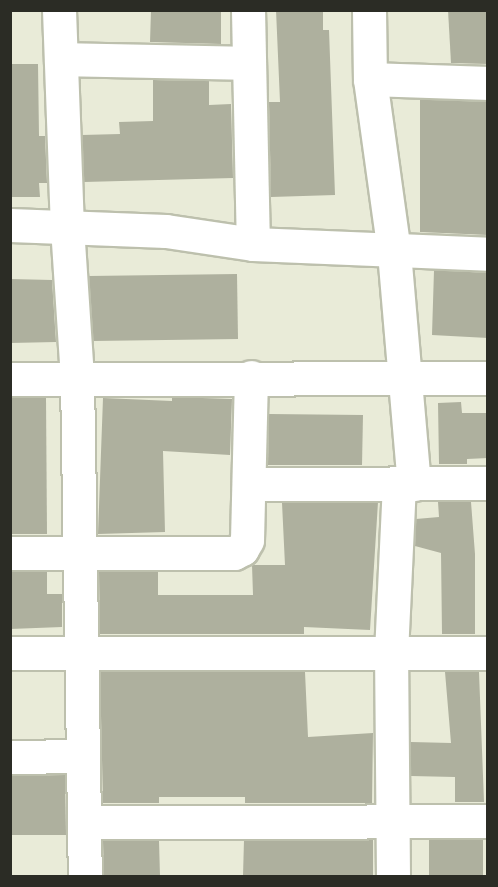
<!DOCTYPE html>
<style>
body{margin:0}
#map{position:relative;width:498px;height:887px;overflow:hidden;background:#e9ebd8;font-family:Literata,serif}
div>[style]{position:absolute}
.building>*{inset:0;background:#aeb09e}
.roads{filter:drop-shadow(2px 0 #bdc0ad) drop-shadow(-2px 0 #bdc0ad) drop-shadow(0 2px #bdc0ad) drop-shadow(0 -2px #bdc0ad)}
.minor>*{height:33px;margin:-16.5px;padding:0 16.5px;transform-origin:16.5px;border-radius:16.5px;background:#fff}
span{translate:-50% -50%;white-space:nowrap;text-align:center;line-height:1.15;-webkit-text-stroke:4.5px #f6f9e5;paint-order:stroke}
.frame{position:absolute;inset:0;border:12px solid #2b2c25;pointer-events:none}
</style>
<div id="map">
<div class="building">
<div style="clip-path:polygon(151px 10px,221px 10px,221px 44px,150px 42px)"></div>
<div style="clip-path:polygon(276px 10px,323px 10px,323px 30px,329px 30px,335px 195px,271px 197px,269px 102px,280px 102px)"></div>
<div style="clip-path:polygon(448px 10px,488px 10px,488px 64px,451px 63px)"></div>
<div style="clip-path:polygon(10px 64px,38px 64px,39px 136px,45px 136px,47px 183px,39px 183px,40px 197px,10px 197px)"></div>
<div style="clip-path:polygon(153px 80px,209px 81px,209px 105px,231px 104px,233px 178px,84px 182px,82px 135px,120px 134px,119px 122px,153px 121px)"></div>
<div style="clip-path:polygon(420px 99px,488px 102px,488px 235px,420px 232px)"></div>
<div style="clip-path:polygon(434px 270px,488px 273px,488px 338px,432px 335px)"></div>
<div style="clip-path:polygon(237px 274px,238px 339px,93px 341px,89px 276px)"></div>
<div style="clip-path:polygon(10px 279px,52px 280px,56px 342px,10px 343px)"></div>
<div style="clip-path:polygon(172px 397px,232px 399px,230px 455px,163px 451px,165px 532px,98px 534px,103px 398px,172px 401px)"></div>
<div style="clip-path:polygon(10px 398px,46px 398px,47px 534px,10px 534px)"></div>
<div style="clip-path:polygon(461px 402px,462px 413px,488px 413px,488px 458px,467px 459px,467px 464px,439px 464px,438px 403px)"></div>
<div style="clip-path:polygon(269px 414px,363px 415px,362px 465px,268px 465px)"></div>
<div style="clip-path:polygon(378px 502px,370px 630px,304px 627px,304px 634px,100px 634px,99px 572px,158px 572px,158px 595px,253px 595px,252px 565px,285px 565px,282px 503px)"></div>
<div style="clip-path:polygon(438px 502px,471px 502px,475px 554px,475px 634px,442px 634px,441px 553px,415px 546px,416px 519px,439px 517px)"></div>
<div style="clip-path:polygon(10px 572px,47px 572px,47px 594px,62px 594px,62px 627px,10px 629px)"></div>
<div style="clip-path:polygon(100px 672px,305px 672px,308px 737px,373px 733px,372px 803px,245px 803px,245px 797px,159px 797px,159px 803px,103px 803px)"></div>
<div style="clip-path:polygon(445px 672px,479px 672px,484px 802px,455px 802px,455px 777px,411px 776px,411px 742px,451px 743px)"></div>
<div style="clip-path:polygon(65px 775px,66px 835px,10px 835px,10px 776px)"></div>
<div style="clip-path:polygon(244px 840px,373px 840px,373px 876px,243px 876px)"></div>
<div style="clip-path:polygon(429px 840px,483px 840px,483px 876px,429px 876px)"></div>
<div style="clip-path:polygon(103px 841px,159px 841px,160px 876px,104px 876px)"></div>
</div>
<div class="roads">
<div class="minor">
<div style="left:59px;top:10px;width:217px;rotate:87.9deg"></div>
<div style="left:67px;top:227px;width:150px;rotate:86.2deg"></div>
<div style="left:77px;top:377px;width:499px;rotate:89.1deg"></div>
<div style="left:248px;top:10px;width:234px;rotate:88.8deg"></div>
<div style="left:369px;top:10px;width:69px;rotate:89.2deg"></div>
<div style="left:370px;top:79px;width:175px;rotate:82.1deg"></div>
<div style="left:394px;top:252px;width:233px;rotate:85.1deg"></div>
<div style="left:61px;top:59px;width:188px;rotate:1.2deg"></div>
<div style="left:370px;top:79px;width:118px;rotate:1.9deg"></div>
<div style="left:10px;top:225px;width:156px;rotate:2.2deg"></div>
<div style="left:166px;top:231px;width:88px;rotate:8.5deg"></div>
<div style="left:253px;top:244px;width:235px;rotate:2.4deg"></div>
<div style="left:10px;top:379px;width:478px;rotate:-0.1deg"></div>
<div style="left:249px;top:484px;width:239px;rotate:-0.2deg"></div>
<div style="left:10px;top:553px;width:224px"></div>
<div style="left:234px;top:553px;width:9px;rotate:-27deg"></div>
<div style="left:242px;top:549px;width:10px;rotate:-61deg"></div>
<div style="left:247px;top:540px;width:163px;rotate:-88.6deg"></div>
<div style="left:10px;top:653px;width:478px"></div>
<div style="left:10px;top:757px;width:73px;rotate:-0.8deg"></div>
<div style="left:85px;top:822px;width:403px;rotate:-0.1deg"></div>
<div style="left:393px;top:876px;width:223px;rotate:-90.5deg"></div>
<div style="left:391px;top:653px;width:168px;rotate:-87.3deg"></div>
</div>
</div>
<div class="frame"></div>
</div>
